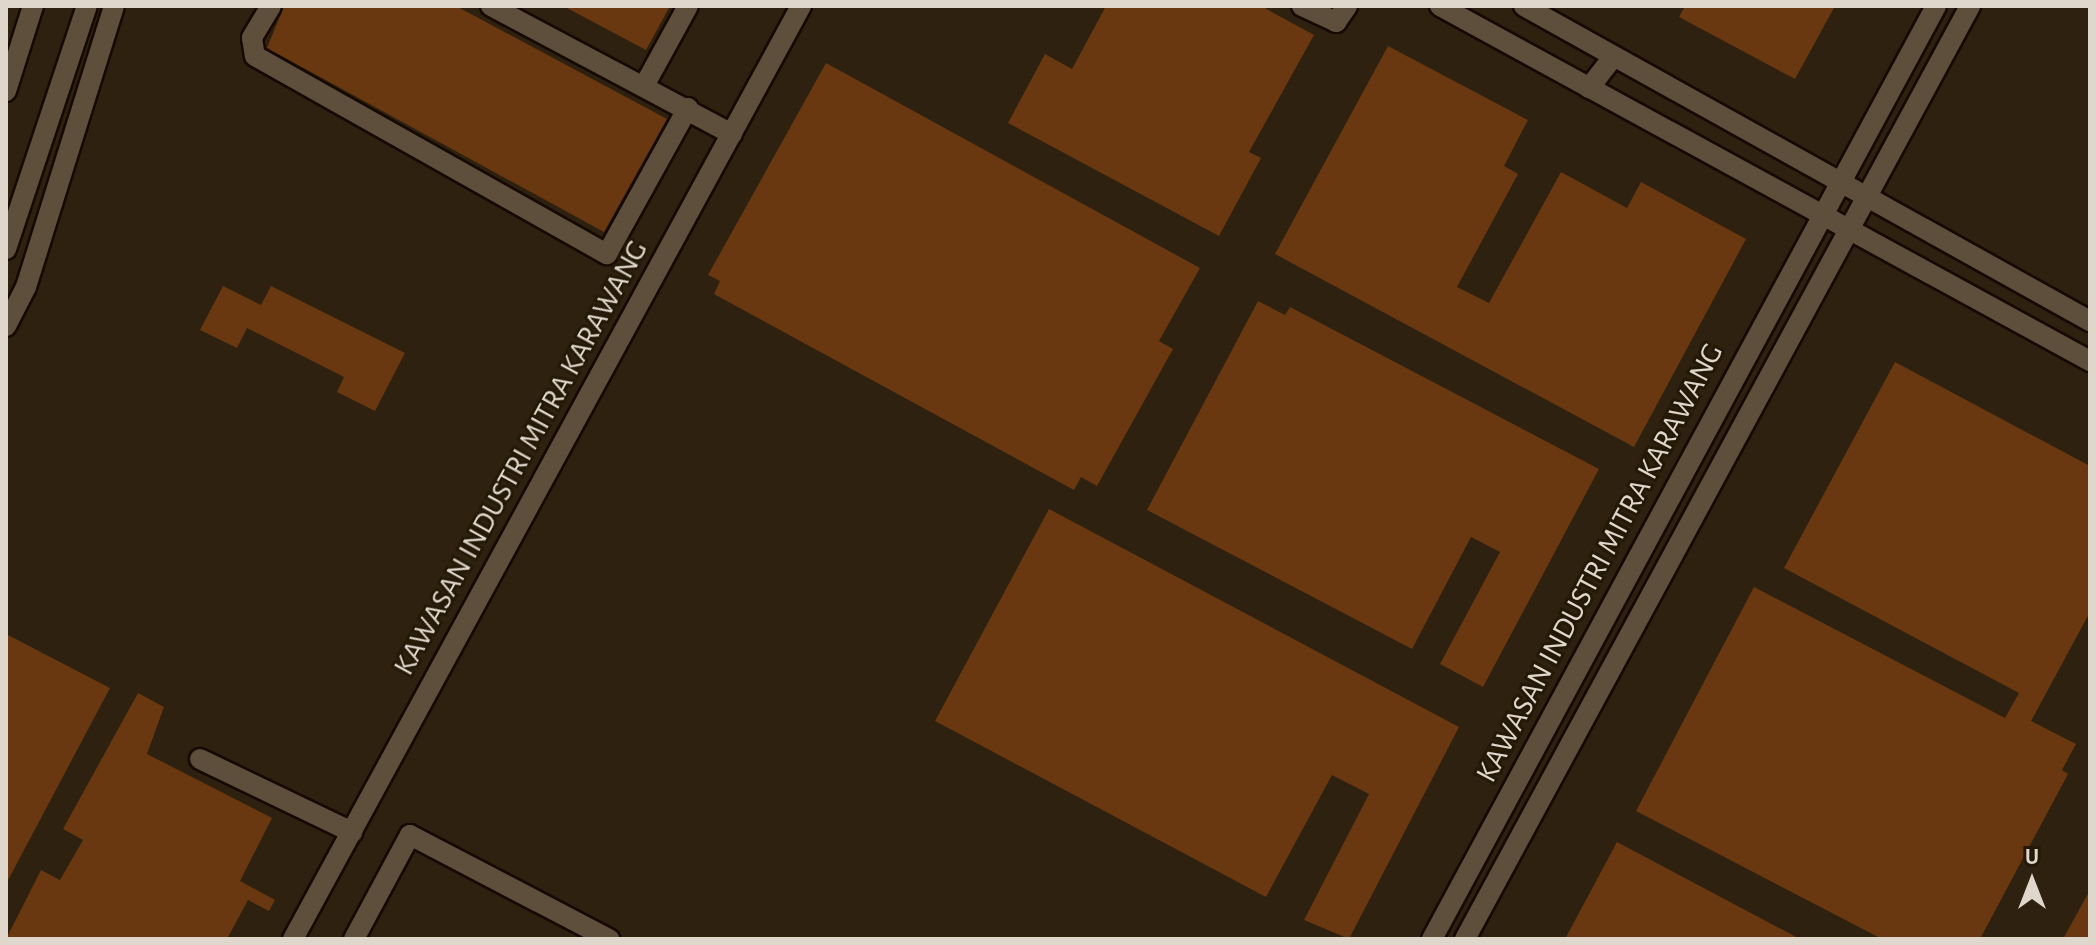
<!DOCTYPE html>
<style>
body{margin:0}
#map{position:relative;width:2096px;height:945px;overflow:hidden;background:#2e2110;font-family:"Alegreya Sans",sans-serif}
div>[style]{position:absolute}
.building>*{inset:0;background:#693710}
.roads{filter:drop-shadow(2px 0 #160a00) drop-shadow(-2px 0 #160a00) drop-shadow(0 2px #160a00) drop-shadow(0 -2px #160a00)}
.minor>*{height:20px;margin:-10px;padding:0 10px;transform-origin:10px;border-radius:10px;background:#5d4f3c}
span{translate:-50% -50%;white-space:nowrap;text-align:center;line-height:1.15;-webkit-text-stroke:6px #241806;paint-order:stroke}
.street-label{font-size:30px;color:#e0d7cc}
.frame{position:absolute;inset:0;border:8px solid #e0d7cc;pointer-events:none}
.north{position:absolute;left:1992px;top:841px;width:80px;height:80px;-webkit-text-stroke:6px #241806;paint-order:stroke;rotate:0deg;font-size:22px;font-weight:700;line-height:32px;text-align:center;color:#e0d7cc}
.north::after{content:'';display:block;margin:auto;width:28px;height:36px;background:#e0d7cc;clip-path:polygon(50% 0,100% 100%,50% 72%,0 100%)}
</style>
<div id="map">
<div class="building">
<div style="clip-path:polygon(284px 6px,456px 6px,667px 119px,604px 232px,267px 48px)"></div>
<div style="clip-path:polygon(563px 6px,670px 6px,646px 50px)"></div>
<div style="clip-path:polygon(1106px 6px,1261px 6px,1314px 35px,1249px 152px,1261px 158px,1219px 236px,1008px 123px,1045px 54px,1072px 69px)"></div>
<div style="clip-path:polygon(1685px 6px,1835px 6px,1795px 79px,1679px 17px)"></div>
<div style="clip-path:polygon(1388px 46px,1528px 120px,1504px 166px,1518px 174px,1457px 287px,1489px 303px,1561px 172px,1627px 208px,1641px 182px,1746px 239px,1634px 447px,1275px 254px)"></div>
<div style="clip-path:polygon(826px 63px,1200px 268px,1159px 341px,1173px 349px,1097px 486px,1081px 477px,1074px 490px,714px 294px,720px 281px,708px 275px)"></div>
<div style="clip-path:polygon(223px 286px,261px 305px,271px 286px,405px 353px,375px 411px,337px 392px,344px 377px,247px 328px,237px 348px,200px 330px)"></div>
<div style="clip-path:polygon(1258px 301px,1285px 315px,1290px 307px,1599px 469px,1483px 687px,1440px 664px,1500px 552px,1471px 537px,1412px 649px,1147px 510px)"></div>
<div style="clip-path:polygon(1895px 362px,2090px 466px,2090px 612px,2031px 721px,2076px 744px,2062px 770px,2068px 774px,1980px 939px,1882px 939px,1636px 811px,1754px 587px,2005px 718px,2019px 693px,1784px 568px)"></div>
<div style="clip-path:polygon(1049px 509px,1459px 727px,1349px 939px,1304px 920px,1369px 794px,1332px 775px,1266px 897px,935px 721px)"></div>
<div style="clip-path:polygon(6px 634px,110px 688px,6px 884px)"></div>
<div style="clip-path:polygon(138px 693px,164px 707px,147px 754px,272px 818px,240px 881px,275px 900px,269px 911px,248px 900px,227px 939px,6px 939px,41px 870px,60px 880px,83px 840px,63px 829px)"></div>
<div style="clip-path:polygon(1617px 842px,1800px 939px,1565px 939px)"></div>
<div style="clip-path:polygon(2090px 890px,2090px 939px,2063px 939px)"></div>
</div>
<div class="roads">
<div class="minor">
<div style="left:271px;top:6px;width:37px;rotate:121deg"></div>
<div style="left:252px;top:38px;width:18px;rotate:81deg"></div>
<div style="left:255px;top:56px;width:404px;rotate:29.4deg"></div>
<div style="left:607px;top:254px;width:167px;rotate:-61deg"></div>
<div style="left:491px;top:6px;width:273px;rotate:28deg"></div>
<div style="left:1302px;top:6px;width:38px;rotate:25deg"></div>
<div style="left:1336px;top:22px;width:19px;rotate:-55deg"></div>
<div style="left:1440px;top:6px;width:741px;rotate:28.64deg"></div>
<div style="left:1524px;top:6px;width:648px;rotate:29.1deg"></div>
<div style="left:644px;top:86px;width:91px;rotate:-61.2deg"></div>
<div style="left:1589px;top:88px;width:39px;rotate:-52deg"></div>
<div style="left:6px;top:91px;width:89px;rotate:-72.4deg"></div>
<div style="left:6px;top:249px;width:256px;rotate:-71.6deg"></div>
<div style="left:6px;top:326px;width:44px;rotate:-62.9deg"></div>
<div style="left:26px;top:287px;width:294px;rotate:-72.6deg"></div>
<div style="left:200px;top:759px;width:169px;rotate:25.7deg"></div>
<div style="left:293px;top:939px;width:1062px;rotate:-61.43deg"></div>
<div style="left:354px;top:939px;width:118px;rotate:-61.7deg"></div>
<div style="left:410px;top:835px;width:225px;rotate:27.6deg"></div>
<div style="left:1432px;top:939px;width:1060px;rotate:-61.62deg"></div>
<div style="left:1465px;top:939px;width:1061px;rotate:-61.57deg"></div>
</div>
</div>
<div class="street-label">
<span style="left:521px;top:458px;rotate:-61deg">KAWASAN INDUSTRI MITRA KARAWANG</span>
<span style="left:1600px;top:563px;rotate:-62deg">KAWASAN INDUSTRI MITRA KARAWANG</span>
</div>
<div class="frame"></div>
<div class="north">U</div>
</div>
